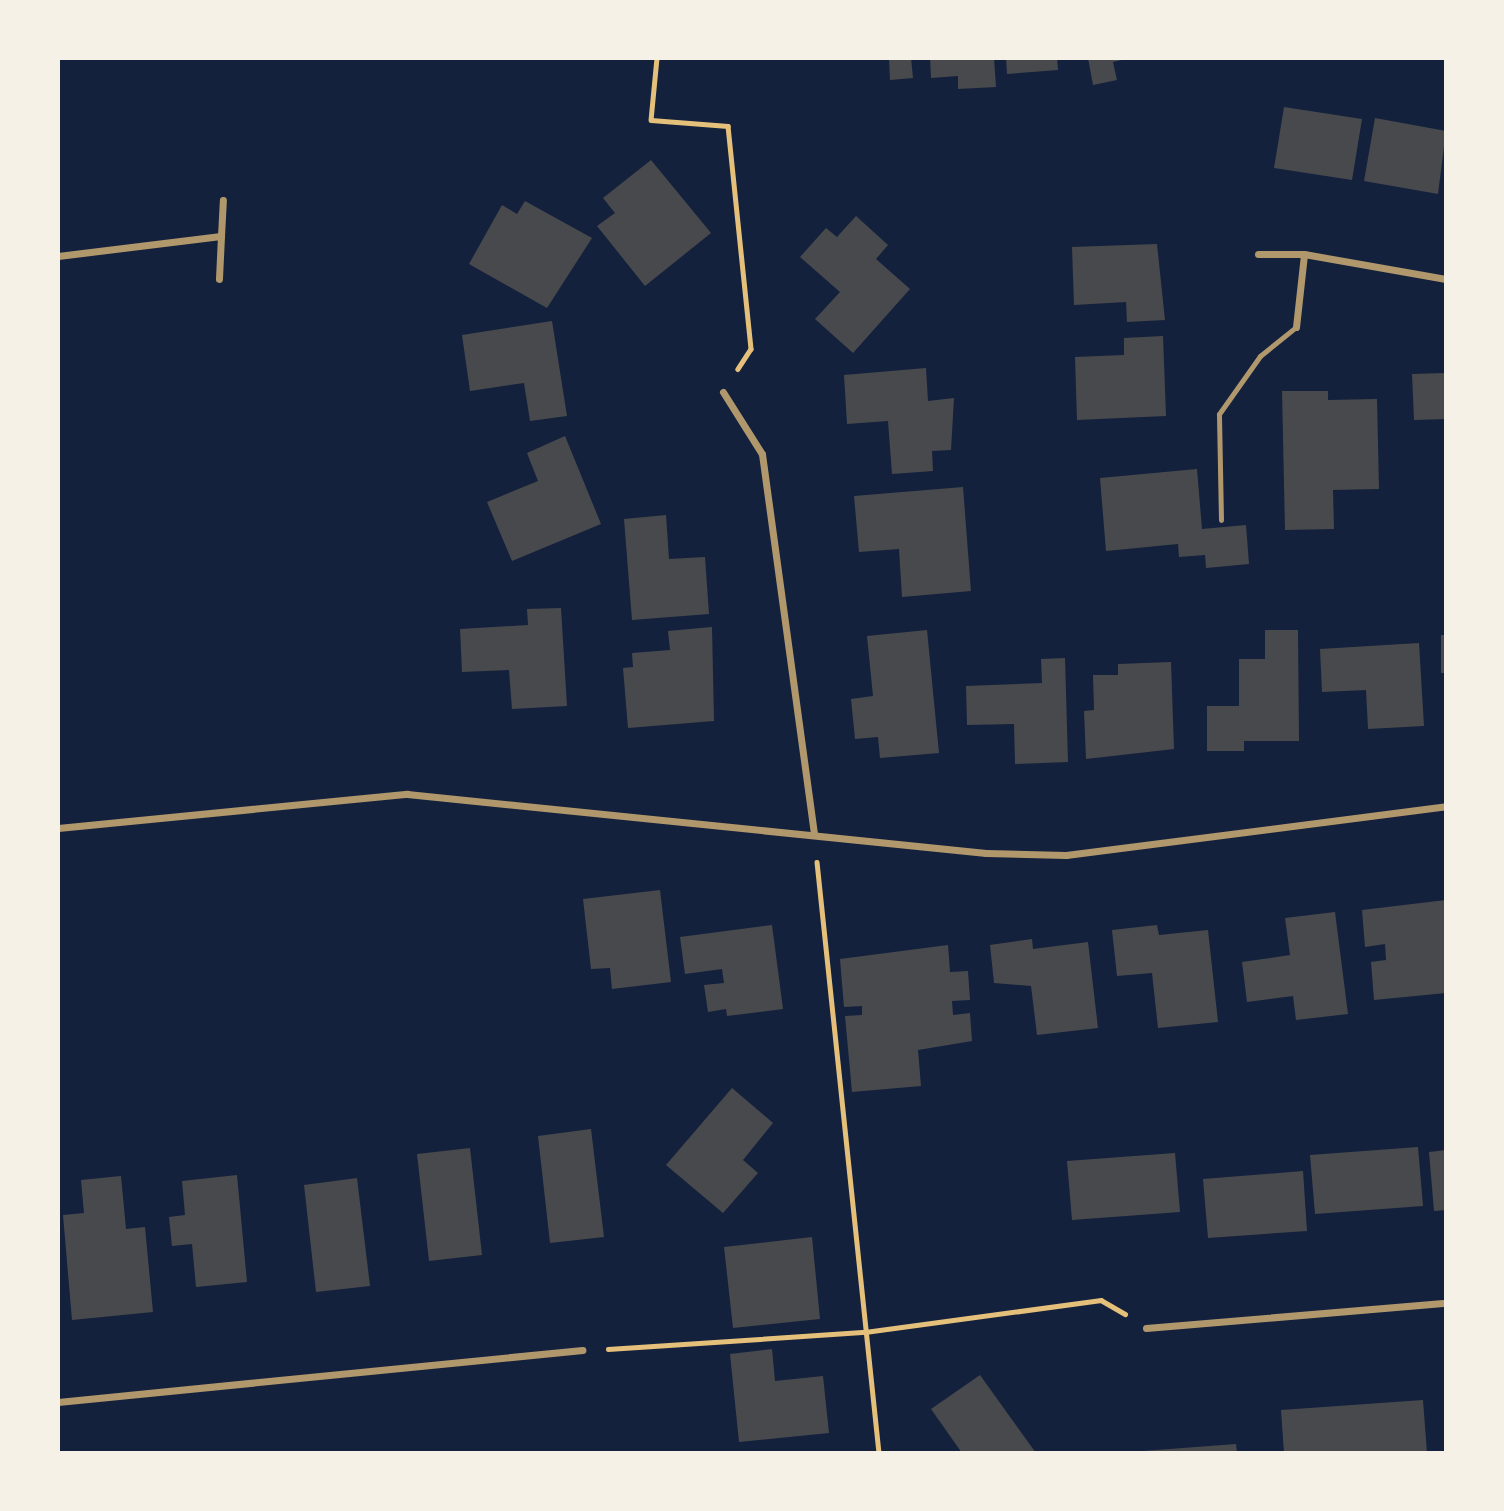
<!DOCTYPE html>
<style>
body{margin:0}
#map{position:relative;width:1504px;height:1511px;overflow:hidden;background:#14213d;font-family:Ubuntu,sans-serif}
div>[style]{position:absolute}
.building>*{inset:0;background:#48494c}
.path>*{height:4.5px;margin:-2.25px;padding:0 2.25px;transform-origin:2.25px;border-radius:2.25px;background:#e5c07b}
.service>*{height:5px;margin:-2.5px;padding:0 2.5px;transform-origin:2.5px;border-radius:2.5px;background:#b1986c}
.minor>*{height:7px;margin:-3.5px;padding:0 3.5px;transform-origin:3.5px;border-radius:3.5px;background:#b1986c}
span{translate:-50% -50%;white-space:nowrap;text-align:center;line-height:1.15;-webkit-text-stroke:6px #f6f1e7;paint-order:stroke}
.frame{position:absolute;inset:0;border:60px solid #f6f1e7;pointer-events:none}
</style>
<div id="map">
<div class="building">
<div style="clip-path:polygon(889px 58px,911px 58px,913px 78px,890px 80px)"></div>
<div style="clip-path:polygon(930px 58px,994px 58px,996px 87px,958px 89px,958px 76px,931px 78px)"></div>
<div style="clip-path:polygon(1006px 58px,1057px 58px,1058px 70px,1007px 74px)"></div>
<div style="clip-path:polygon(1088px 58px,1126px 58px,1126px 59px,1113px 62px,1117px 80px,1093px 85px)"></div>
<div style="clip-path:polygon(1284px 107px,1362px 119px,1352px 180px,1274px 168px)"></div>
<div style="clip-path:polygon(1375px 118px,1446px 131px,1438px 194px,1364px 181px)"></div>
<div style="clip-path:polygon(651px 160px,711px 233px,645px 286px,597px 226px,615px 213px,603px 198px)"></div>
<div style="clip-path:polygon(525px 201px,592px 238px,547px 308px,469px 264px,502px 205px,517px 214px)"></div>
<div style="clip-path:polygon(856px 216px,888px 245px,876px 259px,910px 289px,853px 353px,815px 319px,840px 292px,800px 257px,826px 228px,837px 237px)"></div>
<div style="clip-path:polygon(1157px 244px,1165px 320px,1127px 322px,1126px 302px,1074px 305px,1072px 247px)"></div>
<div style="clip-path:polygon(552px 321px,567px 416px,530px 421px,524px 383px,470px 391px,462px 335px)"></div>
<div style="clip-path:polygon(1163px 336px,1166px 416px,1077px 420px,1075px 357px,1124px 355px,1124px 338px)"></div>
<div style="clip-path:polygon(926px 368px,928px 401px,954px 398px,951px 450px,932px 451px,933px 471px,892px 474px,888px 421px,847px 424px,844px 375px)"></div>
<div style="clip-path:polygon(1446px 373px,1446px 419px,1414px 420px,1412px 374px)"></div>
<div style="clip-path:polygon(1282px 391px,1328px 391px,1328px 400px,1377px 399px,1379px 489px,1333px 490px,1334px 529px,1285px 530px)"></div>
<div style="clip-path:polygon(565px 436px,601px 524px,512px 561px,487px 502px,538px 481px,527px 453px)"></div>
<div style="clip-path:polygon(1197px 469px,1202px 529px,1246px 525px,1249px 564px,1206px 568px,1205px 555px,1179px 557px,1178px 544px,1106px 551px,1100px 478px)"></div>
<div style="clip-path:polygon(963px 487px,971px 591px,902px 597px,899px 549px,859px 552px,854px 496px)"></div>
<div style="clip-path:polygon(666px 515px,669px 559px,705px 557px,709px 614px,632px 620px,624px 519px)"></div>
<div style="clip-path:polygon(561px 608px,567px 706px,512px 709px,509px 670px,462px 672px,460px 629px,528px 625px,527px 609px)"></div>
<div style="clip-path:polygon(712px 627px,714px 721px,628px 728px,623px 668px,633px 667px,632px 653px,670px 650px,668px 631px)"></div>
<div style="clip-path:polygon(927px 630px,939px 753px,880px 758px,878px 737px,855px 739px,851px 699px,873px 696px,867px 636px)"></div>
<div style="clip-path:polygon(1265px 630px,1298px 630px,1299px 741px,1244px 741px,1244px 751px,1207px 751px,1207px 706px,1239px 706px,1239px 659px,1265px 659px)"></div>
<div style="clip-path:polygon(1441px 635px,1446px 635px,1446px 673px,1441px 673px)"></div>
<div style="clip-path:polygon(1419px 643px,1424px 726px,1368px 729px,1366px 690px,1322px 692px,1320px 649px)"></div>
<div style="clip-path:polygon(1065px 658px,1068px 762px,1015px 764px,1014px 724px,967px 725px,966px 686px,1042px 683px,1041px 659px)"></div>
<div style="clip-path:polygon(1171px 662px,1174px 749px,1086px 759px,1084px 711px,1094px 710px,1093px 675px,1118px 675px,1118px 664px)"></div>
<div style="clip-path:polygon(660px 890px,671px 982px,612px 989px,610px 968px,591px 969px,583px 899px)"></div>
<div style="clip-path:polygon(1446px 900px,1446px 993px,1374px 1000px,1371px 962px,1386px 960px,1385px 944px,1365px 947px,1362px 910px)"></div>
<div style="clip-path:polygon(1335px 912px,1348px 1014px,1296px 1020px,1293px 996px,1247px 1002px,1242px 962px,1290px 955px,1285px 918px)"></div>
<div style="clip-path:polygon(772px 925px,783px 1009px,727px 1016px,726px 1009px,708px 1012px,704px 985px,724px 983px,722px 969px,685px 974px,680px 937px)"></div>
<div style="clip-path:polygon(1157px 925px,1159px 935px,1208px 930px,1218px 1022px,1158px 1028px,1152px 973px,1117px 976px,1112px 930px)"></div>
<div style="clip-path:polygon(1032px 939px,1033px 949px,1088px 942px,1098px 1028px,1037px 1035px,1031px 986px,994px 983px,990px 945px)"></div>
<div style="clip-path:polygon(948px 945px,950px 972px,968px 971px,970px 1000px,952px 1001px,953px 1015px,970px 1013px,972px 1041px,918px 1050px,921px 1086px,852px 1092px,845px 1016px,862px 1015px,862px 1006px,844px 1007px,840px 959px)"></div>
<div style="clip-path:polygon(732px 1088px,773px 1123px,743px 1160px,758px 1173px,723px 1213px,666px 1165px)"></div>
<div style="clip-path:polygon(591px 1129px,604px 1237px,550px 1243px,538px 1136px)"></div>
<div style="clip-path:polygon(1418px 1147px,1423px 1206px,1315px 1214px,1310px 1155px)"></div>
<div style="clip-path:polygon(470px 1148px,482px 1255px,429px 1261px,417px 1154px)"></div>
<div style="clip-path:polygon(1446px 1150px,1446px 1210px,1434px 1211px,1429px 1152px)"></div>
<div style="clip-path:polygon(1175px 1153px,1180px 1212px,1072px 1220px,1067px 1161px)"></div>
<div style="clip-path:polygon(1303px 1171px,1307px 1231px,1208px 1238px,1203px 1179px)"></div>
<div style="clip-path:polygon(237px 1175px,247px 1282px,196px 1287px,192px 1244px,172px 1246px,169px 1217px,185px 1215px,182px 1181px)"></div>
<div style="clip-path:polygon(121px 1176px,126px 1229px,145px 1227px,153px 1312px,72px 1320px,63px 1215px,84px 1213px,81px 1180px)"></div>
<div style="clip-path:polygon(357px 1178px,370px 1286px,316px 1292px,304px 1185px)"></div>
<div style="clip-path:polygon(812px 1237px,820px 1319px,733px 1328px,724px 1247px)"></div>
<div style="clip-path:polygon(772px 1349px,775px 1381px,823px 1376px,829px 1433px,739px 1442px,730px 1354px)"></div>
<div style="clip-path:polygon(980px 1375px,1036px 1453px,962px 1453px,931px 1409px)"></div>
<div style="clip-path:polygon(1423px 1400px,1427px 1453px,1284px 1453px,1281px 1410px)"></div>
<div style="clip-path:polygon(1236px 1444px,1237px 1453px,1143px 1453px,1143px 1451px)"></div>
</div>
<div class="path">
<div style="left:657px;top:58px;width:62px;rotate:95.5deg"></div>
<div style="left:651px;top:120px;width:77px;rotate:4.5deg"></div>
<div style="left:728px;top:126px;width:224px;rotate:84.1deg"></div>
<div style="left:751px;top:349px;width:24px;rotate:123deg"></div>
<div style="left:817px;top:862px;width:594px;rotate:84.01deg"></div>
<div style="left:608px;top:1349px;width:258px;rotate:-3.8deg"></div>
<div style="left:865px;top:1332px;width:238px;rotate:-7.7deg"></div>
<div style="left:1101px;top:1300px;width:28px;rotate:30deg"></div>
</div>
<div class="service">
<div style="left:1221px;top:520px;width:106px;rotate:-91.1deg"></div>
<div style="left:1219px;top:414px;width:71px;rotate:-54.7deg"></div>
<div style="left:1260px;top:356px;width:46px;rotate:-38.9deg"></div>
</div>
<div class="minor">
<div style="left:221px;top:236px;width:36px;rotate:-87deg"></div>
<div style="left:1258px;top:254px;width:46px"></div>
<div style="left:1304px;top:254px;width:144px;rotate:10deg"></div>
<div style="left:58px;top:256px;width:164px;rotate:-7deg"></div>
<div style="left:221px;top:236px;width:43px;rotate:92.7deg"></div>
<div style="left:1296px;top:327px;width:73px;rotate:-83.7deg"></div>
<div style="left:723px;top:392px;width:73px;rotate:57.8deg"></div>
<div style="left:762px;top:454px;width:383px;rotate:82.2deg"></div>
<div style="left:58px;top:828px;width:351px;rotate:-5.6deg"></div>
<div style="left:407px;top:794px;width:582px;rotate:5.82deg"></div>
<div style="left:986px;top:853px;width:80px;rotate:1.4deg"></div>
<div style="left:1066px;top:855px;width:383px;rotate:-7.3deg"></div>
<div style="left:1146px;top:1328px;width:301px;rotate:-4.8deg"></div>
<div style="left:58px;top:1402px;width:527px;rotate:-5.67deg"></div>
</div>
<div class="frame"></div>
</div>
